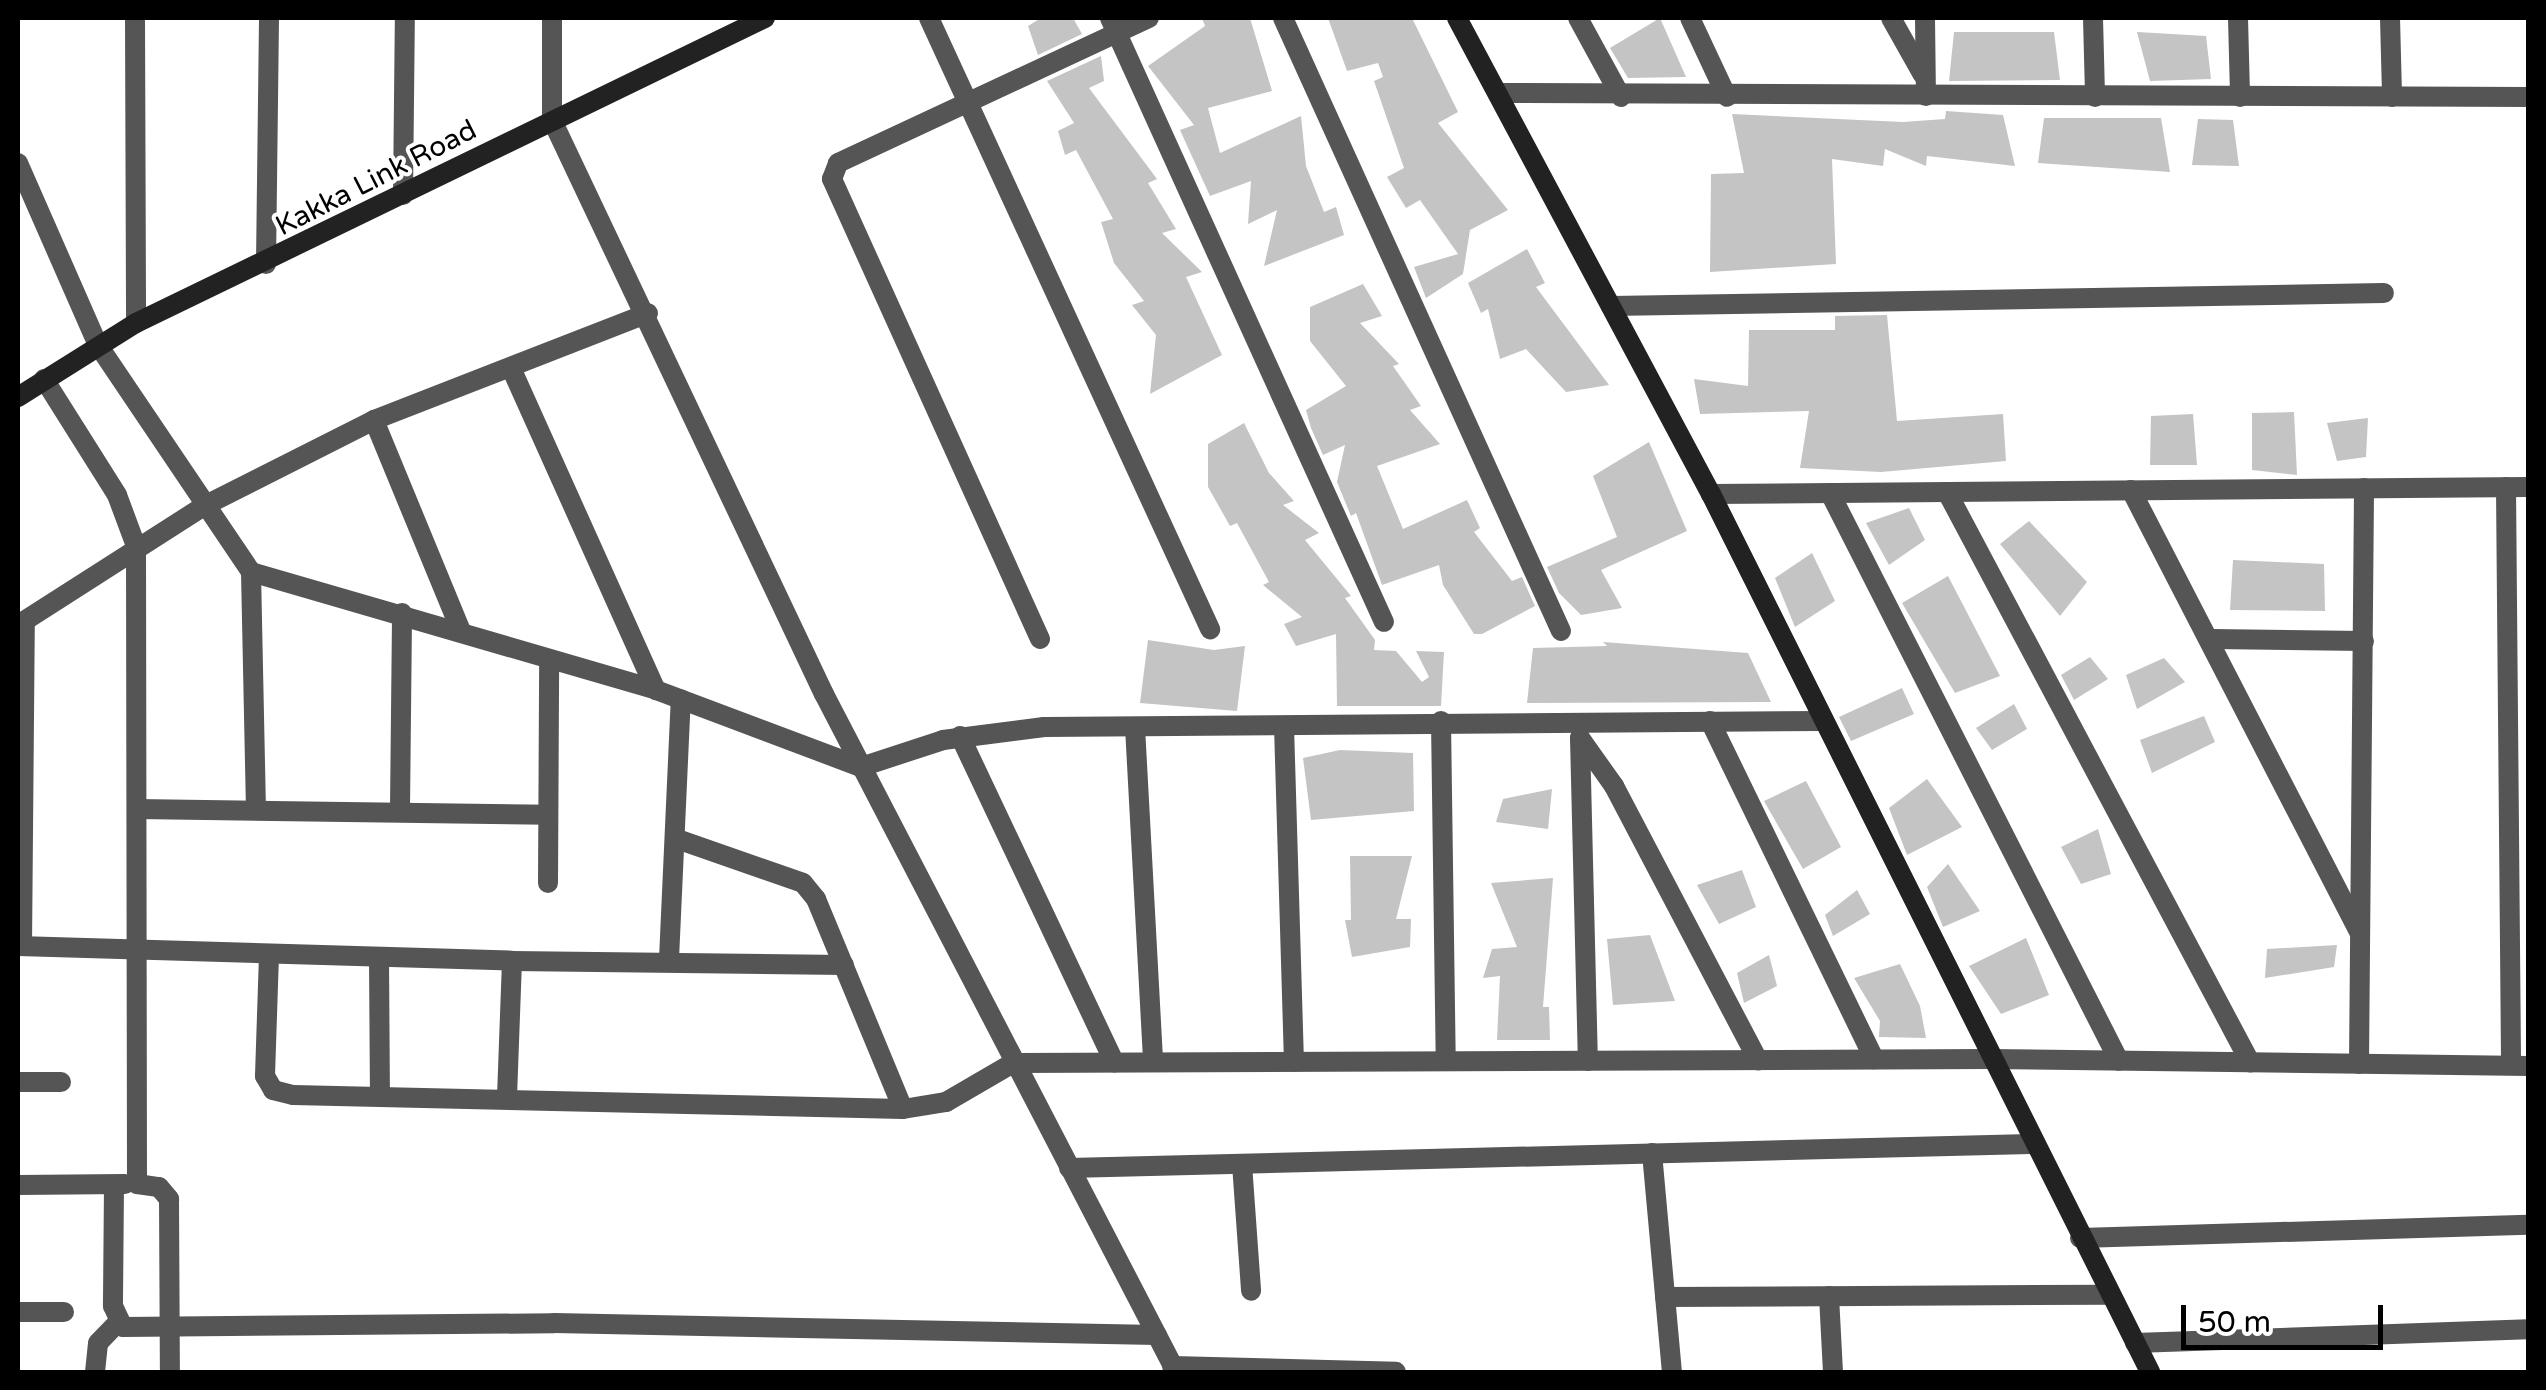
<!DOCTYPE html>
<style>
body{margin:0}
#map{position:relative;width:2546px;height:1390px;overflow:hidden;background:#fff;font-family:"Varela Round",sans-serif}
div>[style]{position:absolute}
.building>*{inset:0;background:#c4c4c4}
.street>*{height:20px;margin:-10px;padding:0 10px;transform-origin:10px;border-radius:10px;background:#555}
.secondary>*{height:20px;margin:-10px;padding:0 10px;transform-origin:10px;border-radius:10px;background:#222}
span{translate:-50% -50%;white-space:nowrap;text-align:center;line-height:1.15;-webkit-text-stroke:8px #fff;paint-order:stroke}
.street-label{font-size:28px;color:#000}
.frame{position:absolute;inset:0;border:20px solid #000;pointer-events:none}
.scale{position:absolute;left:2181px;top:1305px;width:202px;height:45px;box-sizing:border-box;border:5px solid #000;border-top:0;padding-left:12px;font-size:30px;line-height:35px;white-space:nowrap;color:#000;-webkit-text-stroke:8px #fff;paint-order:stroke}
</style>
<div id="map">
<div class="building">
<div style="clip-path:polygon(1041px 18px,1073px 18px,1082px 34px,1038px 55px,1028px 26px)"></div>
<div style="clip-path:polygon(1202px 18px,1250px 18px,1272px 91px,1208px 108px,1220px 153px,1301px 116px,1306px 166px,1324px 212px,1336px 207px,1344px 235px,1264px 266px,1277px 210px,1248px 224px,1251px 181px,1210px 196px,1180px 130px,1194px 125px,1148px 66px,1205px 26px)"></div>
<div style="clip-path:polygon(1328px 18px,1412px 18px,1458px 112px,1438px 123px,1508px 210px,1470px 230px,1463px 274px,1426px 298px,1414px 267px,1458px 254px,1420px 200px,1406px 208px,1387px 177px,1404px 168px,1374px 81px,1383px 77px,1378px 63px,1347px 71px)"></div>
<div style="clip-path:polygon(1660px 18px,1686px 77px,1628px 78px,1610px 48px)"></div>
<div style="clip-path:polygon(1954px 32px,2054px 32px,2060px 80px,1949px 81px)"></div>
<div style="clip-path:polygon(2137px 32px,2206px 36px,2211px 79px,2150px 81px)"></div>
<div style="clip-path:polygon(1101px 56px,1104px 81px,1089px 88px,1157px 179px,1148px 183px,1176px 229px,1162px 233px,1202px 272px,1186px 277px,1222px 355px,1150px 394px,1156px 335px,1132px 305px,1144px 301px,1114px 263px,1101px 222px,1113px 219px,1076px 150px,1065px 155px,1058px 131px,1074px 123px,1047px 81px)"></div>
<div style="clip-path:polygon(1946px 111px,2003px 115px,2015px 166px,1927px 156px,1926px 166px,1885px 149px,1883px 166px,1832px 159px,1836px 264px,1710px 272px,1711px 174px,1744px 173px,1732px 114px,1903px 122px,1945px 119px)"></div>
<div style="clip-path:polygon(2044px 118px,2161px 118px,2170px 172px,2038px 163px)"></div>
<div style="clip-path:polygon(2198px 119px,2233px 120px,2239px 166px,2192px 165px)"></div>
<div style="clip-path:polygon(1527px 249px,1545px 283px,1536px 287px,1609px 385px,1566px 392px,1526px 349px,1500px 359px,1488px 309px,1481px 313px,1468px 283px)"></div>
<div style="clip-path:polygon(1363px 284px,1382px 316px,1360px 323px,1399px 364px,1393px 366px,1421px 406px,1410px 410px,1440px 444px,1377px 466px,1403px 529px,1467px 500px,1480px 528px,1474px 532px,1512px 581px,1522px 577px,1535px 606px,1482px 634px,1474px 634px,1443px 585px,1439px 565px,1382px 585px,1356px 513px,1351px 516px,1337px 482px,1345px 445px,1323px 455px,1311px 428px,1306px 410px,1346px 386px,1310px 341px,1310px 307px)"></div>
<div style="clip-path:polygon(1887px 315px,1897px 421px,2003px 414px,2006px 461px,1881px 472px,1800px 468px,1809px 411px,1700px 414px,1694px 379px,1748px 386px,1749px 330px,1835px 330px,1835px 316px)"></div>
<div style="clip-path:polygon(2294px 412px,2297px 475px,2252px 470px,2252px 413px)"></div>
<div style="clip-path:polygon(2193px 414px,2197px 465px,2150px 465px,2151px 416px)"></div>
<div style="clip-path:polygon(2368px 418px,2366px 457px,2337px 461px,2327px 423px)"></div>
<div style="clip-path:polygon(1244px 423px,1269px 473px,1294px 501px,1283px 505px,1319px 533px,1305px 540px,1351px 596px,1345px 598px,1375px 640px,1374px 650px,1396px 651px,1422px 682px,1429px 677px,1416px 651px,1444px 652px,1441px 706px,1337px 706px,1336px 634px,1296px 646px,1284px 624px,1302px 617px,1263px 585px,1269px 582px,1237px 523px,1230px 526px,1208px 487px,1208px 444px)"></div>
<div style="clip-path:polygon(1649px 442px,1687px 531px,1601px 570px,1622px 608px,1581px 615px,1559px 593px,1547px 567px,1617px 537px,1593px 476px)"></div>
<div style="clip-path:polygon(1909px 508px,1925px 540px,1889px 565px,1866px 523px)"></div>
<div style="clip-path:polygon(2029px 521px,2087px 582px,2060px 616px,2000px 544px)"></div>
<div style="clip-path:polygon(1812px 553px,1835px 601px,1795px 627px,1775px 578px)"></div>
<div style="clip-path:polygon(2233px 560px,2324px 564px,2325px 611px,2230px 610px)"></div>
<div style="clip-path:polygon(1948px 576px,2000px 676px,1955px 693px,1902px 603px)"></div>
<div style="clip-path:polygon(1148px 640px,1214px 650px,1245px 646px,1237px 711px,1140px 703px)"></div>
<div style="clip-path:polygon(1603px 642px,1748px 653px,1771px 702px,1527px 703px,1533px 648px,1607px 646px)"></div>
<div style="clip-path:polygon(2090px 657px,2108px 679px,2074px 700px,2061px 675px)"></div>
<div style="clip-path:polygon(2164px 658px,2185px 682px,2137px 709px,2126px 675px)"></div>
<div style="clip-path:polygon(1902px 688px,1914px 714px,1851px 741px,1839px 717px)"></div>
<div style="clip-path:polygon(2014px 704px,2027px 729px,1992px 750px,1976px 728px)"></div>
<div style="clip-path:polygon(2204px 716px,2215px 742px,2152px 773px,2140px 740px)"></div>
<div style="clip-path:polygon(1340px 750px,1413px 753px,1414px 811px,1311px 820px,1303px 758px)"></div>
<div style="clip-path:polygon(1927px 779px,1962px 827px,1907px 855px,1889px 808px)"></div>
<div style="clip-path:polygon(1806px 781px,1841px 847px,1803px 869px,1764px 801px)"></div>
<div style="clip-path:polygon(1552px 789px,1548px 829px,1496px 822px,1503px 799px)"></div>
<div style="clip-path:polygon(2098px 829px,2111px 874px,2081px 884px,2061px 847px)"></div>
<div style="clip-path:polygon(1350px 856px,1412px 856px,1396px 919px,1411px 919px,1410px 947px,1352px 957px,1345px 920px,1351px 920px)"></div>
<div style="clip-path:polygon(1948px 864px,1980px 911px,1943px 927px,1927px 887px)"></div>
<div style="clip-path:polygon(1742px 870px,1756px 907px,1719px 924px,1697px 885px)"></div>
<div style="clip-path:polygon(1553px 878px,1543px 1007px,1549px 1007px,1550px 1040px,1497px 1040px,1500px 976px,1483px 978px,1492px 949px,1517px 947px,1491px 883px)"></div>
<div style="clip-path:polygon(1857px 890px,1870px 914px,1833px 936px,1825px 915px)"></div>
<div style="clip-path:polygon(1650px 935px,1675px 1001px,1613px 1005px,1607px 939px)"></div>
<div style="clip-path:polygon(2026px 938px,2049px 995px,2001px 1014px,1969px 966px)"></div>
<div style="clip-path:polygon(2337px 945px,2334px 967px,2265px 978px,2267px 949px)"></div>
<div style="clip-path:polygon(1769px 955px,1777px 986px,1744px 1003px,1737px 973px)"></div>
<div style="clip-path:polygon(1900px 964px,1920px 1006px,1926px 1038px,1879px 1037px,1880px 1021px,1854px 978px)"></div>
</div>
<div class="street">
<div style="left:135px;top:18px;width:305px;rotate:89.8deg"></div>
<div style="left:552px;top:18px;width:102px;rotate:90deg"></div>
<div style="left:552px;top:120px;width:635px;rotate:64.65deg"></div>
<div style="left:824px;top:694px;width:764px;rotate:62.56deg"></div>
<div style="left:929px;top:18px;width:673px;rotate:65.3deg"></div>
<div style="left:1110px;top:18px;width:663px;rotate:65.6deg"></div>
<div style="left:1283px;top:18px;width:673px;rotate:65.61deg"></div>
<div style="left:1578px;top:18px;width:90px;rotate:61.4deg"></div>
<div style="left:1690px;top:18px;width:87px;rotate:64.9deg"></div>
<div style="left:1891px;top:18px;width:65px;rotate:60.7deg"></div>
<div style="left:1925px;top:18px;width:78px;rotate:89.3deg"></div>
<div style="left:2093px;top:18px;width:79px;rotate:88.5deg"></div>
<div style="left:2238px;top:18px;width:79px;rotate:88.5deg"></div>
<div style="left:2390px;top:18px;width:79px;rotate:88.5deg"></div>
<div style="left:1498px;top:93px;width:1030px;rotate:0.22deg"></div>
<div style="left:18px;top:163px;width:199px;rotate:66.3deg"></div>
<div style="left:98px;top:345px;width:274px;rotate:56deg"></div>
<div style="left:251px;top:572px;width:422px;rotate:16.2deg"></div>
<div style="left:656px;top:690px;width:219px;rotate:20.6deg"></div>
<div style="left:861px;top:767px;width:86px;rotate:-18.2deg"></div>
<div style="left:943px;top:740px;width:102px;rotate:-7.3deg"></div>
<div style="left:1044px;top:727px;width:778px;rotate:-0.44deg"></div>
<div style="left:403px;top:195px;width:177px;rotate:-89.4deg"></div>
<div style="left:266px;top:264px;width:246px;rotate:-89.3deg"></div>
<div style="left:1611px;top:306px;width:773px;rotate:-0.96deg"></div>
<div style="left:512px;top:370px;width:351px;rotate:65.8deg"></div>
<div style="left:44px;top:379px;width:137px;rotate:57.8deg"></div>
<div style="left:117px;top:495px;width:54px;rotate:69.6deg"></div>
<div style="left:136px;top:546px;width:638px;rotate:89.91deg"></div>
<div style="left:137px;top:1184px;width:22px;rotate:8deg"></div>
<div style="left:159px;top:1187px;width:16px;rotate:50deg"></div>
<div style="left:169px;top:1199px;width:173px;rotate:89.7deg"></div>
<div style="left:374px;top:420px;width:228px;rotate:67.6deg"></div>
<div style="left:2506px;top:487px;width:578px;rotate:89.5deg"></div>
<div style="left:2131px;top:490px;width:499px;rotate:62.7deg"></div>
<div style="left:1947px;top:492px;width:646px;rotate:62.01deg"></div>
<div style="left:1830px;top:493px;width:637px;rotate:63.03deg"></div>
<div style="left:1711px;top:494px;width:817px;rotate:-0.49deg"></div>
<div style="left:251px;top:572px;width:236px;rotate:88.8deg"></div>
<div style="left:18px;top:625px;width:221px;rotate:-32.6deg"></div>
<div style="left:204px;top:506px;width:191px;rotate:-26.8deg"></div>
<div style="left:374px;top:420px;width:294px;rotate:-21.3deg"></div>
<div style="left:1040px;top:639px;width:505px;rotate:-114.33deg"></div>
<div style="left:832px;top:179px;width:17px;rotate:-69deg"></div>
<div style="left:838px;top:163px;width:343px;rotate:-25deg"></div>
<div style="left:2212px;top:639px;width:152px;rotate:0.8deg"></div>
<div style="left:1441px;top:721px;width:340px;rotate:89.2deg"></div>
<div style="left:1710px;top:721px;width:376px;rotate:64.1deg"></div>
<div style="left:1284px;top:726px;width:336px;rotate:88.3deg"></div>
<div style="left:1135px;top:727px;width:335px;rotate:86.9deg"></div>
<div style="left:960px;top:736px;width:361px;rotate:64.7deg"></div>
<div style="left:1580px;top:738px;width:59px;rotate:54.7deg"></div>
<div style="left:1614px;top:786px;width:310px;rotate:62.3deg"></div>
<div style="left:1580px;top:738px;width:323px;rotate:88.6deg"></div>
<div style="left:137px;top:809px;width:411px;rotate:0.8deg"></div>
<div style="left:400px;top:809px;width:196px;rotate:-89.4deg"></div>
<div style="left:677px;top:839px;width:133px;rotate:19.2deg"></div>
<div style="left:803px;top:883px;width:21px;rotate:51deg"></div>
<div style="left:816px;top:899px;width:227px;rotate:67.5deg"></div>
<div style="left:548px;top:883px;width:221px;rotate:-89.7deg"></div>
<div style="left:18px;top:946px;width:494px;rotate:1.7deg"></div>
<div style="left:22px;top:946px;width:325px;rotate:-89.5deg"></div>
<div style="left:269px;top:955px;width:121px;rotate:91.9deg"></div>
<div style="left:265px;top:1076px;width:16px;rotate:60deg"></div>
<div style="left:273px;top:1090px;width:21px;rotate:14deg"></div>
<div style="left:293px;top:1095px;width:610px;rotate:1.31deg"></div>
<div style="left:903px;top:1109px;width:44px;rotate:-9.2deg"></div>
<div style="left:946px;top:1102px;width:78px;rotate:-30.2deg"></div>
<div style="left:1013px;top:1063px;width:976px;rotate:-0.23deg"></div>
<div style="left:1989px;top:1059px;width:539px;rotate:0.74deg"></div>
<div style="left:379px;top:958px;width:136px;rotate:89.6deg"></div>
<div style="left:669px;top:959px;width:260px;rotate:-87.4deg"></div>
<div style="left:2359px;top:1064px;width:576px;rotate:-89.5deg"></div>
<div style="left:18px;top:1082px;width:43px"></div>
<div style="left:507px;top:1097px;width:136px;rotate:-87.9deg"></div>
<div style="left:512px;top:961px;width:332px;rotate:0.7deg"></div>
<div style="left:1652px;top:1153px;width:220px;rotate:84.8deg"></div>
<div style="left:1242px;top:1164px;width:127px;rotate:85.9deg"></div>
<div style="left:1069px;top:1168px;width:962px;rotate:-1.43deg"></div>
<div style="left:18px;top:1185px;width:107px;rotate:-0.5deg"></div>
<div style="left:114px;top:1185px;width:121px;rotate:90.5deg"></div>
<div style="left:113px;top:1306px;width:23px;rotate:65deg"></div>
<div style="left:123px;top:1327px;width:431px;rotate:-0.5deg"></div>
<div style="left:554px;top:1323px;width:603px;rotate:1.14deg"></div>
<div style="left:2080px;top:1238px;width:448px;rotate:-1.7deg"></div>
<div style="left:1829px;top:1296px;width:76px;rotate:87deg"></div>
<div style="left:1665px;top:1297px;width:445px;rotate:-0.3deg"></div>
<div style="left:18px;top:1312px;width:46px"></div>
<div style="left:2135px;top:1343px;width:393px;rotate:-2deg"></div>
<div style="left:1172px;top:1366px;width:224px;rotate:1.5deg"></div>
<div style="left:95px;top:1372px;width:29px;rotate:-84deg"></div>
<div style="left:98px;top:1343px;width:28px;rotate:-46deg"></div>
</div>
<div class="secondary">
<div style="left:1457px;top:18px;width:540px;rotate:61.92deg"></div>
<div style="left:1711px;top:494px;width:982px;rotate:63.43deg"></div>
<div style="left:18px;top:397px;width:139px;rotate:-32.1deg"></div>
<div style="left:136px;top:323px;width:699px;rotate:-25.87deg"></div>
</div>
<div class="street-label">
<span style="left:376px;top:178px;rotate:-27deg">Kakka Link Road</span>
</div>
<div class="frame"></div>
<div class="scale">50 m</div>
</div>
